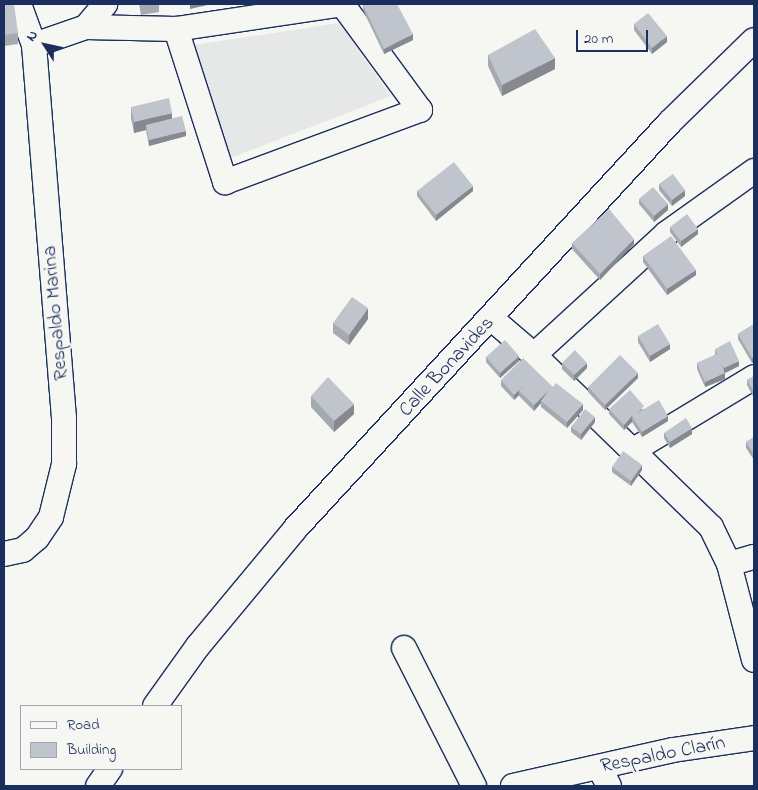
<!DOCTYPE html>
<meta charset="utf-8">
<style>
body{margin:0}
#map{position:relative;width:758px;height:790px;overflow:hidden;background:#f6f6f2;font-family:"Indie Flower",sans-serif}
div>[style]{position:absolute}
.built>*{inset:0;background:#e6e7e7}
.roads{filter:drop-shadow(1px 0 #1b2f5e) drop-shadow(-1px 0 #1b2f5e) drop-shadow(0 1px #1b2f5e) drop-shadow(0 -1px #1b2f5e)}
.minor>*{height:24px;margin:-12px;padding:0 12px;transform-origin:12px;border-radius:12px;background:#f6f6f2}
.wall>*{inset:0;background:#a5a9b0}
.shaded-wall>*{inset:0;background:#868990}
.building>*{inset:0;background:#c0c4cd}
span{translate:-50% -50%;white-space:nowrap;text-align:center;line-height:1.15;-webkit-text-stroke:5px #f6f6f2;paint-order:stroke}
.street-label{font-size:20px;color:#1b2f5e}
.frame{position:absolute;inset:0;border:5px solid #1b2f5e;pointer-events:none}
.legend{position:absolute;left:20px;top:705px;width:162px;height:65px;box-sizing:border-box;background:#f6f6f2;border:1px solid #9ea6b7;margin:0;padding:6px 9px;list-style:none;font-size:15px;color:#1b2f5e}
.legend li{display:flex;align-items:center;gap:10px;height:25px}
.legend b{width:25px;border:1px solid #9ea6b7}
.north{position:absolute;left:20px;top:20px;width:50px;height:50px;-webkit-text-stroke:4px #f6f6f2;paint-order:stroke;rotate:305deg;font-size:14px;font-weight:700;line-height:20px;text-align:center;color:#1b2f5e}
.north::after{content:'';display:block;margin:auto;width:18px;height:22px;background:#1b2f5e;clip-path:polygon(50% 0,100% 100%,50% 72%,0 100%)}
.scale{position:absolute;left:576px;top:30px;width:72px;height:22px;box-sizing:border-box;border:2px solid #1b2f5e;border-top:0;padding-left:6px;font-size:15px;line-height:18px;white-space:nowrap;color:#1b2f5e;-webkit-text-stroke:4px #f6f6f2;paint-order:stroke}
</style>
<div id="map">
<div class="built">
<div style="clip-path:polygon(339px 23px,391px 96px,228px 159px,181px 47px)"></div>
</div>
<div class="roads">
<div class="minor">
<div style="left:86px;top:27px;width:30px;rotate:-50deg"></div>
<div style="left:176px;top:29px;width:161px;rotate:72.2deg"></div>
<div style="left:225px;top:182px;width:208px;rotate:-20.3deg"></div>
<div style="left:420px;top:110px;width:132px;rotate:-126.3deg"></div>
<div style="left:34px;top:45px;width:55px;rotate:-19.1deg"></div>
<div style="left:86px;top:27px;width:90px;rotate:1.3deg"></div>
<div style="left:176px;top:29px;width:170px;rotate:-8.5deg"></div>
<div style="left:492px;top:319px;width:55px;rotate:40.6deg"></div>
<div style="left:534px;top:355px;width:180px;rotate:-42.5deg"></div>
<div style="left:667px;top:233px;width:107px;rotate:-35.5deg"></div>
<div style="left:534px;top:355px;width:247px;rotate:44.2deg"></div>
<div style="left:711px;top:527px;width:41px;rotate:64.1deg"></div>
<div style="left:729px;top:564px;width:99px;rotate:75.4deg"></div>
<div style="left:632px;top:451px;width:143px;rotate:-31.2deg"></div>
<div style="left:4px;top:554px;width:19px;rotate:-12deg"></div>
<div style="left:23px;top:550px;width:18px;rotate:-41deg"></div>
<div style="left:37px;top:538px;width:25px;rotate:-56deg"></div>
<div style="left:51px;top:517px;width:55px;rotate:-76.2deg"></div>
<div style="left:64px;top:464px;width:46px;rotate:-90deg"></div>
<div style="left:64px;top:418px;width:374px;rotate:-94.6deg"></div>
<div style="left:34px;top:45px;width:44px;rotate:-110.1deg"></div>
<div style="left:729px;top:564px;width:26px;rotate:-16deg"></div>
<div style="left:404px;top:648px;width:155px;rotate:63.1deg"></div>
<div style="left:155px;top:706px;width:74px;rotate:-54.4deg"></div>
<div style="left:198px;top:646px;width:152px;rotate:-50.3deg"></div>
<div style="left:295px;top:529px;width:553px;rotate:-47.34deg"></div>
<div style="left:670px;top:122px;width:117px;rotate:-44.3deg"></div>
<div style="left:599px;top:767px;width:21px;rotate:62deg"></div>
<div style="left:98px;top:786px;width:21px;rotate:-55deg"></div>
<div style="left:513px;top:786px;width:164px;rotate:-12.7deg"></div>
<div style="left:673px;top:750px;width:82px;rotate:-8.4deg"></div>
</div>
</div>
<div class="wall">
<div style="clip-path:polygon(4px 4px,18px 33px,18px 44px,4px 46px)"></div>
<div style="clip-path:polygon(139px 4px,159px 4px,159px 12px,141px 15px)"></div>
<div style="clip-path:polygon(363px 5px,413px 40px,384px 54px,363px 10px)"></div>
<div style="clip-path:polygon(634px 24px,667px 42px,652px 54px,634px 30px)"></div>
<div style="clip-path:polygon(488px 55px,555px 69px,502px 96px,488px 66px)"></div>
<div style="clip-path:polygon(131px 107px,172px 118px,186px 136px,149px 146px,146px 130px,134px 133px,131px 118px)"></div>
<div style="clip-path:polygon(659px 184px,685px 196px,672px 206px,659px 190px)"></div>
<div style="clip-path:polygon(417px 191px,473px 191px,436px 221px,417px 196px)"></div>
<div style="clip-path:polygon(639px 199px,668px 210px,654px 222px,639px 204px)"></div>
<div style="clip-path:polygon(670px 227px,698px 234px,681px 247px,670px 232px)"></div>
<div style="clip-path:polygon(572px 243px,634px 244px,600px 280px,572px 249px)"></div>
<div style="clip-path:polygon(643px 256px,696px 275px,667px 295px,643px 262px)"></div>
<div style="clip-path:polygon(368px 319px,349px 345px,333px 333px,333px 323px)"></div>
<div style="clip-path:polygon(754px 324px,752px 363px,738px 339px,738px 334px)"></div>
<div style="clip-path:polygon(638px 336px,670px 349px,650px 362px,638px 342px)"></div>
<div style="clip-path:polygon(715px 349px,739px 366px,725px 373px,725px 379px,705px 387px,697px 369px,697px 363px,715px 355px)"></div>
<div style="clip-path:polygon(486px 357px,519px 361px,500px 378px,486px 362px)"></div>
<div style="clip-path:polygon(562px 363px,587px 368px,574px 381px,562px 369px)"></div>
<div style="clip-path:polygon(754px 376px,754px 398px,747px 385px,747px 380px)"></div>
<div style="clip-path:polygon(638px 378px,605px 410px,588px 392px,588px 387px)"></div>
<div style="clip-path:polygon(501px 380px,553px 387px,583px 410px,567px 428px,541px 407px,541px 403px,534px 411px,519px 396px,519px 395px,514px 400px,501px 386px)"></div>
<div style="clip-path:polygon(311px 396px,354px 414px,334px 432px,311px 407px)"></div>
<div style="clip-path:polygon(609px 409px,644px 409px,668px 421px,642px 437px,632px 422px,624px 430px,609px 414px)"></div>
<div style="clip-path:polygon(595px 422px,581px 440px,571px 432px,571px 427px)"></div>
<div style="clip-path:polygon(664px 433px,692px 434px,670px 448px,664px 438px)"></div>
<div style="clip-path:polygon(754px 437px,754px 460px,746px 448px,746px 442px)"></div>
<div style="clip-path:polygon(612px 467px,642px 470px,631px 486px,612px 472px)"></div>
</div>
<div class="shaded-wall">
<div style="clip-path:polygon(190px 4px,212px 4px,190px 9px)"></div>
<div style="clip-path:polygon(413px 34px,413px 40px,384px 54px,384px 49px)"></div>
<div style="clip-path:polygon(667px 36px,667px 42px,652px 54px,652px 48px)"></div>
<div style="clip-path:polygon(555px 58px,555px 69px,502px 96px,502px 85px)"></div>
<div style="clip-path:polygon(172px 113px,172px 124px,146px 125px,146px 130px,134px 133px,134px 122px)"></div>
<div style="clip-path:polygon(186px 131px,186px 136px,149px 146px,149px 140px)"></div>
<div style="clip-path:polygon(473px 186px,473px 191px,436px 221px,436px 215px)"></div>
<div style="clip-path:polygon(685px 190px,685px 196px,672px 206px,672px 200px)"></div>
<div style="clip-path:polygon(668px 204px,668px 210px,654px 222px,654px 216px)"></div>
<div style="clip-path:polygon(698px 229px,698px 234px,681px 247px,681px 241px)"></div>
<div style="clip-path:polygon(634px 239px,634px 244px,600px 280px,600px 274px)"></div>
<div style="clip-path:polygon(696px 270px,696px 275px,667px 295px,667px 289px)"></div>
<div style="clip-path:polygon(368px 308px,368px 319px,349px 345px,349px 335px)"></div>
<div style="clip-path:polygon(670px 344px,670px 349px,650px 362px,650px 356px)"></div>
<div style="clip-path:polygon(519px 356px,519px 361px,500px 378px,500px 373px)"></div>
<div style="clip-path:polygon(754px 356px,754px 362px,752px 363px,752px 358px)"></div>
<div style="clip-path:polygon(739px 361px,739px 366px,725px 373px,725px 379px,705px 387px,705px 382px,724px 373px,724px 368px)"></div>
<div style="clip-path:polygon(587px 363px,587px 368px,574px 381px,574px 375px)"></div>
<div style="clip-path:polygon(638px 373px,638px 378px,605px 410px,605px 405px)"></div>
<div style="clip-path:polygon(524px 385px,519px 391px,519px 395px,514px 400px,514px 395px)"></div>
<div style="clip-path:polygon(549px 390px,541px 401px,541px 403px,534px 411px,534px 405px)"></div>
<div style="clip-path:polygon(354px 404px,354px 414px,334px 432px,334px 421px)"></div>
<div style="clip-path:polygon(583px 404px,583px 410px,567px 428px,567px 422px)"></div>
<div style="clip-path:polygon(632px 416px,632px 422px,624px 430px,624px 425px)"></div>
<div style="clip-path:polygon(668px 416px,668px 421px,642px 437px,642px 432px)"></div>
<div style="clip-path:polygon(595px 417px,595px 422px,581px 440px,581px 434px)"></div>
<div style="clip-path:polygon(692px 428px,692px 434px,670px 448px,670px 442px)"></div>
<div style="clip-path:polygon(642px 465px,642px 470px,631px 486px,631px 481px)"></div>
</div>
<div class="building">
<div style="clip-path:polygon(4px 4px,14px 4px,18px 33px,4px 35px)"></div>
<div style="clip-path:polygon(365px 4px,397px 4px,413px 34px,384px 49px,363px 5px)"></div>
<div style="clip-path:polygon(648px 13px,667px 36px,652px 48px,634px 24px)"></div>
<div style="clip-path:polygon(535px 29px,555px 58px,502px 85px,488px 55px)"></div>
<div style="clip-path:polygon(169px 98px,172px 113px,134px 122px,131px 107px)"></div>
<div style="clip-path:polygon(182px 116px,186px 131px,149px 140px,146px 125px)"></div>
<div style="clip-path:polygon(454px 162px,473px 186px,436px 215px,417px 191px)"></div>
<div style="clip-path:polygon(673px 174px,685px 190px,672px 200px,659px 184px)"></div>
<div style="clip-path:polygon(653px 187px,668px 204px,654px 216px,639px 199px)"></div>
<div style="clip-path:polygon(609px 209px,634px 239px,600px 274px,572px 243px)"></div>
<div style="clip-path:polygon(687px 214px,698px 229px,681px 241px,670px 227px)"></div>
<div style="clip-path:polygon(671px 236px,696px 270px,667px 289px,643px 256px)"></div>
<div style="clip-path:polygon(352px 297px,368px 308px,349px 335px,333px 323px)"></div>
<div style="clip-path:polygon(658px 324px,670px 344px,650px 356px,638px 336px)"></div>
<div style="clip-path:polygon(754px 324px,754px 356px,752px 358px,738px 334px)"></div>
<div style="clip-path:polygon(505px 340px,519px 356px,500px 373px,486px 357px)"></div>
<div style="clip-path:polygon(730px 341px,739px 361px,724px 368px,720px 363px,725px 373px,705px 382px,697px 363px,717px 354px,715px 349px)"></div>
<div style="clip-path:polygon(575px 350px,587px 363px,574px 375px,562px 363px)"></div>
<div style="clip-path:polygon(620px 355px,638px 373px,605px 405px,588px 387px)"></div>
<div style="clip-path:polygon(523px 358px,553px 387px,556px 383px,583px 404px,567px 422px,541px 401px,549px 390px,534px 405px,519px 391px,524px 385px,514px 395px,501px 380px)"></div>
<div style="clip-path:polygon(754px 376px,754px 392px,747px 380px)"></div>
<div style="clip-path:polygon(328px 377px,354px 404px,334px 421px,311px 396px)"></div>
<div style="clip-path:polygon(630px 390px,644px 406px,636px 414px,659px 400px,668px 416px,642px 432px,632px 416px,624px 425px,609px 409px)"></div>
<div style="clip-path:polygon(585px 409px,595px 417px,581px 434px,571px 427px)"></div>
<div style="clip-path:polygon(686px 418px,692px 428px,670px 442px,664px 433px)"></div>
<div style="clip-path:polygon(754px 437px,754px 454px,746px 442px)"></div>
<div style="clip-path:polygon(623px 451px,642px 465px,631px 481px,612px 467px)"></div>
</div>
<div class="street-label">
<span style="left:56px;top:313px;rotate:-95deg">Respaldo Marina</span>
<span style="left:447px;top:367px;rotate:-47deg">Calle Bonavides</span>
<span style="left:663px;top:755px;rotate:-11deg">Respaldo Clarín</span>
</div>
<div class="frame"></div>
<ul class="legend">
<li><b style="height:6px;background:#f6f6f2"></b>Road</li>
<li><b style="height:14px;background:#c0c4cd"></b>Building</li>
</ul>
<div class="north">N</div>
<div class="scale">20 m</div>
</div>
